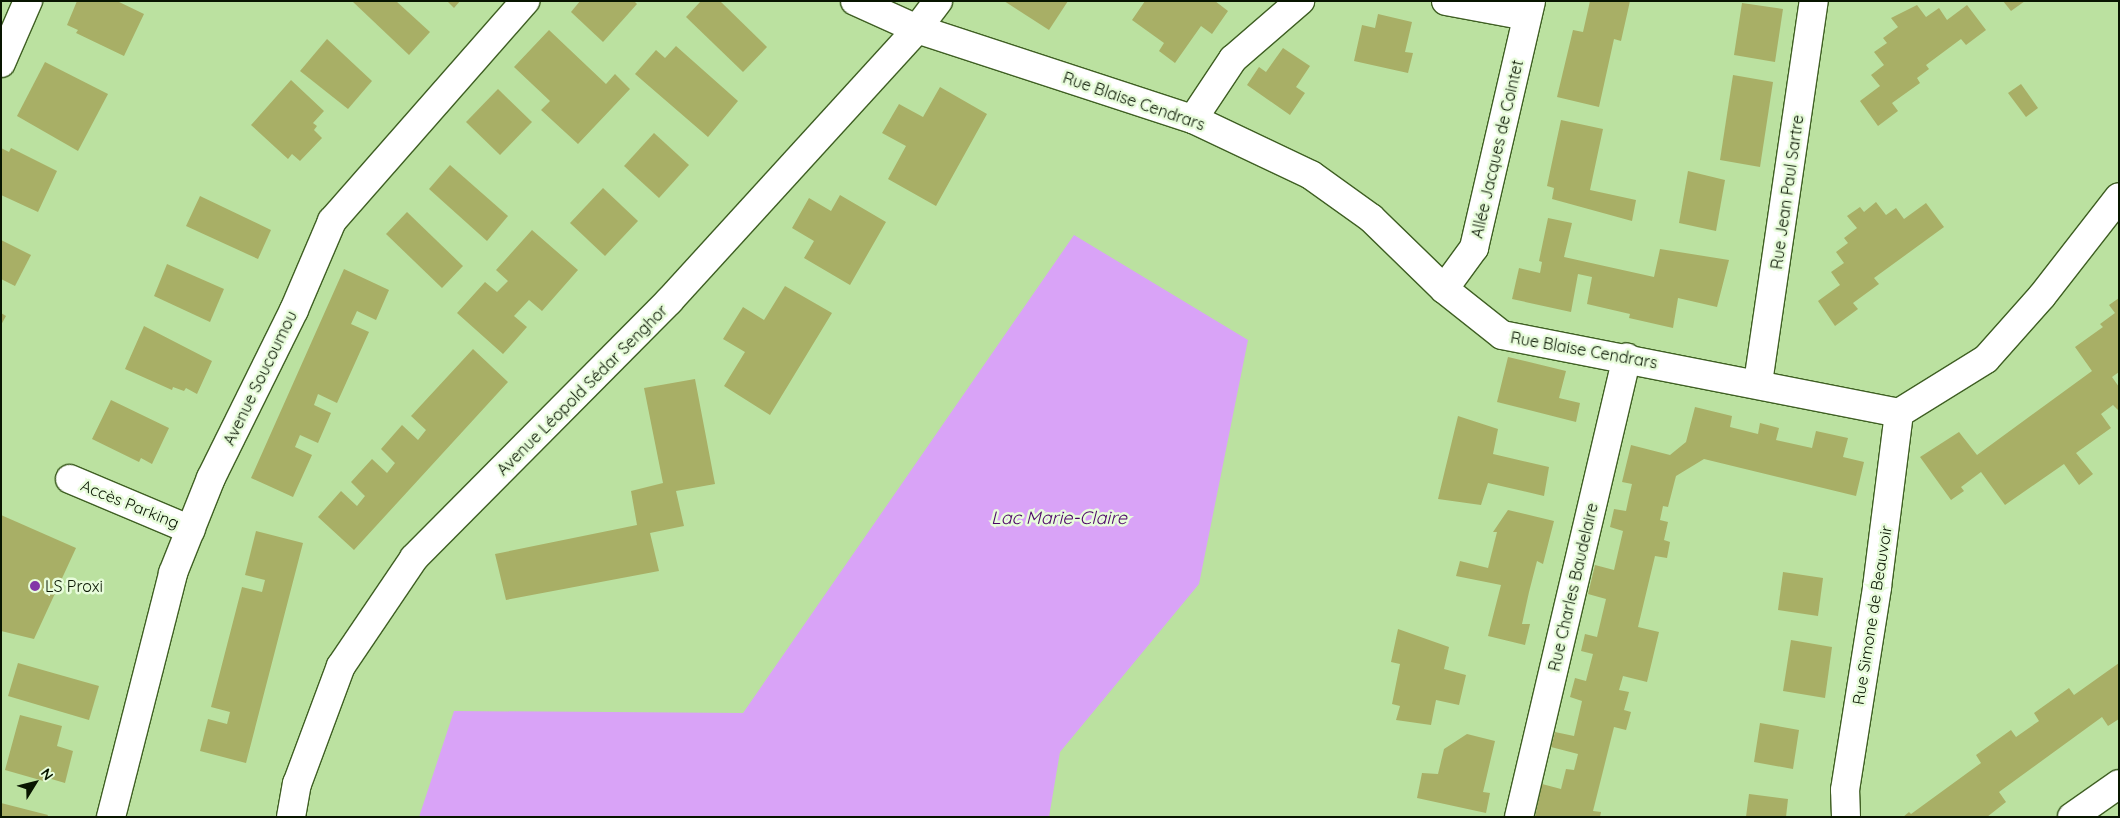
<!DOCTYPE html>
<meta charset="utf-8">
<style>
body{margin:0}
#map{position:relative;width:2120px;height:818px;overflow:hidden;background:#bbe1a0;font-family:Quicksand,sans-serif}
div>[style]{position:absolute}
.water>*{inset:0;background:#d9a3f7}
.building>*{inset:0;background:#a8af66}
.roads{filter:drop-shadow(1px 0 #3f5f23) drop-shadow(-1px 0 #3f5f23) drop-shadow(0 1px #3f5f23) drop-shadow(0 -1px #3f5f23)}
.minor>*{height:28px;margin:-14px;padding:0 14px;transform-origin:14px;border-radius:14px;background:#fff}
.dots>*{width:14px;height:14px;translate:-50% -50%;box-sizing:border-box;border:2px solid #e8fcdb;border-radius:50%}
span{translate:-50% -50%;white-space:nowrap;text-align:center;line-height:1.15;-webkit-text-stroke:5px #e8fcdb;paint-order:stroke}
.street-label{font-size:16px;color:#081500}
.poi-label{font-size:16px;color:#081500}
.left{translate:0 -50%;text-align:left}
.water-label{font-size:18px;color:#4a0266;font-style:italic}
.frame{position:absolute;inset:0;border:2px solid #081500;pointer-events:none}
.north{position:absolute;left:10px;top:758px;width:50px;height:50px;-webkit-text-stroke:4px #e8fcdb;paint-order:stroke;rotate:54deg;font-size:14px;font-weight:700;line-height:20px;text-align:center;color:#081500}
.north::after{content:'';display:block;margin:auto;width:18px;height:22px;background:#081500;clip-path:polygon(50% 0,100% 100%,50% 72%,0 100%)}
</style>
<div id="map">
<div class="water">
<div style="clip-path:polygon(1074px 235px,1248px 340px,1199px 584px,1060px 752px,1049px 817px,419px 817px,454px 711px,743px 713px)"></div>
</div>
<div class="building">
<div style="clip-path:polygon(77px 1px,117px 1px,144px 14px,124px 56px,76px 33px,78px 30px,67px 25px)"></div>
<div style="clip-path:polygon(352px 1px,396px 1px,430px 32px,409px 55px)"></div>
<div style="clip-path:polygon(447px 1px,460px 1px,454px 8px)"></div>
<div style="clip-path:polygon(580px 1px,634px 1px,637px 4px,603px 42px,571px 12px)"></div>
<div style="clip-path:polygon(701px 1px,720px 1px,767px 47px,743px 72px,686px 17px)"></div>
<div style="clip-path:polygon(1004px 1px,1068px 1px,1049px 30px)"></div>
<div style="clip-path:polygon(1145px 1px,1215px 1px,1228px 11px,1212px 34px,1201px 26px,1175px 63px,1159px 51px,1164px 43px,1132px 20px)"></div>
<div style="clip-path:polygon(1590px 1px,1630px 1px,1621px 41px,1614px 39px,1599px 107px,1557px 97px,1573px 30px,1583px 32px)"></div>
<div style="clip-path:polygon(2003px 1px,2025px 1px,2011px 11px)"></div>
<div style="clip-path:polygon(1742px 3px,1783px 9px,1775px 62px,1734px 55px)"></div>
<div style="clip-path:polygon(1917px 5px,1926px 17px,1939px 8px,1947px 20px,1967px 5px,1986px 30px,1966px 45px,1961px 39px,1926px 65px,1929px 69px,1917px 78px,1920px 83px,1892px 103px,1898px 111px,1878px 126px,1860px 101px,1880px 86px,1871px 75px,1884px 65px,1874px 52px,1887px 43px,1883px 38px,1898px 27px,1891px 18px)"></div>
<div style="clip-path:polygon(1378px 14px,1412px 22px,1405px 52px,1413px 53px,1408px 73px,1354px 61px,1362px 25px,1375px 28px)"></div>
<div style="clip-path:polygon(549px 30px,606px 84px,615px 74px,630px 89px,578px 144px,541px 110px,550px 101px,514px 67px)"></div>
<div style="clip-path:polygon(327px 39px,372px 81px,348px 109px,300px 71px)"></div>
<div style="clip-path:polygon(676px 46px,738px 101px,708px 137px,635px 74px,656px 50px,665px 58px)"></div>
<div style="clip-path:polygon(1283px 48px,1310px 66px,1296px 87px,1305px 93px,1290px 115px,1247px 85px,1259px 67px,1266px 72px)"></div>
<div style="clip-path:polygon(45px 62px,108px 94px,78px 151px,17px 116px)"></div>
<div style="clip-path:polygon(1733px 75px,1773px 82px,1760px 167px,1720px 160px)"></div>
<div style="clip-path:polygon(291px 80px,324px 111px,313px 123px,317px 126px,314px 130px,322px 138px,300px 161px,292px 154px,288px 159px,251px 125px)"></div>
<div style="clip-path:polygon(2021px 84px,2038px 108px,2026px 117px,2008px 93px)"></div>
<div style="clip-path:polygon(940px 87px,987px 114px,936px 206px,888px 179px,906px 146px,882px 133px,899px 104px,923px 117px)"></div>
<div style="clip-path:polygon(498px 89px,532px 122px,500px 155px,466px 122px)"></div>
<div style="clip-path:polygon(1561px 120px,1603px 129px,1590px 190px,1636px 200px,1632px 221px,1552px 199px,1554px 188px,1547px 186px)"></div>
<div style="clip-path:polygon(654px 133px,689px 165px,659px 198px,624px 166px)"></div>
<div style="clip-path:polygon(1px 148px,9px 152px,11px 148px,57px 171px,38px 212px,1px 195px)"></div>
<div style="clip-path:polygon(450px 165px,508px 216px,487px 241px,429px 189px)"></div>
<div style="clip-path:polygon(1688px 171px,1725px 180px,1716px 231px,1679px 223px)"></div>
<div style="clip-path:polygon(603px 188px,638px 221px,605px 256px,570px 223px)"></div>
<div style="clip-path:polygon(840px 195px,886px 222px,850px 285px,804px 258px,814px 241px,792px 228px,809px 198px,831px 211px)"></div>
<div style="clip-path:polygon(200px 196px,271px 230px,258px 259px,186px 226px)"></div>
<div style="clip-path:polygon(1876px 202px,1886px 215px,1896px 208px,1904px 219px,1926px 203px,1944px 227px,1874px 278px,1879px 284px,1853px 303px,1858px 309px,1835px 326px,1818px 301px,1840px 285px,1831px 272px,1844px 263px,1836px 252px,1848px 243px,1844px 238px,1857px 228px,1847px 216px,1860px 207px,1864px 212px)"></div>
<div style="clip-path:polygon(407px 212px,463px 266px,442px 288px,386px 234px)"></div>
<div style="clip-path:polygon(1548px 218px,1572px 223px,1564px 257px,1654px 277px,1660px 249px,1729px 260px,1717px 307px,1678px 298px,1673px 328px,1629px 318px,1630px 314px,1587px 304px,1592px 277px,1578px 274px,1571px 312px,1512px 299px,1519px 268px,1540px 273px,1542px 262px,1539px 261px)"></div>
<div style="clip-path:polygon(532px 230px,578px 270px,542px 311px,529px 300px,514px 316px,527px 327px,503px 354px,457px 313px,485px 282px,497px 292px,508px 281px,496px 270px)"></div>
<div style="clip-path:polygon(1px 240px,31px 255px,15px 286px,1px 279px)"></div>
<div style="clip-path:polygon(167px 264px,224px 289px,210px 322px,154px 296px)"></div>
<div style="clip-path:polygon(344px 269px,389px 290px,376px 320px,357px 311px,351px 324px,369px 332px,337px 403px,318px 394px,314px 405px,331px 413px,318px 443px,300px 435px,295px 447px,312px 455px,293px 497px,251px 478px)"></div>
<div style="clip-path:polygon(785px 286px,832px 313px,770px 415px,724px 386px,745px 352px,723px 339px,743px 307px,764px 320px)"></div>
<div style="clip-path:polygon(2119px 298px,2119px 372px,2112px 377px,2119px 387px,2119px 411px,2113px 405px,2101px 414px,2111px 428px,2076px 453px,2093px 474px,2079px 485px,2064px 464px,2005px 505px,1981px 472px,1961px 487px,1964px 491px,1951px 500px,1920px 457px,1959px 432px,1977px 455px,2092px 371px,2075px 347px,2103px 327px,2100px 324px,2115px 313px,2109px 305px)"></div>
<div style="clip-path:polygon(1px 313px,6px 316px,1px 325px)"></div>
<div style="clip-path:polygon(144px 326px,212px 361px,197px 394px,186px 388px,184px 391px,173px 387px,172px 390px,125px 369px)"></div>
<div style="clip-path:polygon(473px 349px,508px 382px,354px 550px,318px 517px,341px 491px,357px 506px,365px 496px,351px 482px,372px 459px,387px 473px,395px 463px,381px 449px,402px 425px,418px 440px,426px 430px,411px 416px)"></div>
<div style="clip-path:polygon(1508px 357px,1566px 371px,1559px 398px,1580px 403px,1576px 422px,1497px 402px)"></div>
<div style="clip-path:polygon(695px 379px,715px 484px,676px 491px,684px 526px,650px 533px,659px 571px,506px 600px,495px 554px,637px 525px,631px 491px,663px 483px,644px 388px)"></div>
<div style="clip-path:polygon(111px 400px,169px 428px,152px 464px,141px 458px,139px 462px,92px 439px)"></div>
<div style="clip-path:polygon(1695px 407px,1732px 416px,1730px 427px,1758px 434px,1760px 423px,1779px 428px,1776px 440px,1812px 448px,1816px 431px,1848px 438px,1843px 457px,1864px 462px,1856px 496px,1704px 459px,1676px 476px,1668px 507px,1663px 506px,1660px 520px,1668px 522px,1664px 540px,1670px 542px,1667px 558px,1655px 556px,1638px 627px,1659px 632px,1647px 682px,1623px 676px,1619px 690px,1629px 692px,1624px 710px,1631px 712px,1626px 730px,1614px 727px,1593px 811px,1601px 812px,1600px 817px,1535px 817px,1542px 784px,1561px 789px,1566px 769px,1574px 770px,1578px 754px,1551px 747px,1555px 732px,1574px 736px,1582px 701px,1570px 697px,1575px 678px,1586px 681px,1593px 654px,1581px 651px,1585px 634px,1597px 637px,1606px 599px,1588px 594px,1595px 565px,1614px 570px,1623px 531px,1610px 527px,1614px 509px,1626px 511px,1629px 497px,1632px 484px,1622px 482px,1631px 445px,1670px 455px,1686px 442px)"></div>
<div style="clip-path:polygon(1458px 416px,1498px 429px,1493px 454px,1549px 467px,1544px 496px,1488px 483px,1481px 505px,1438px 499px)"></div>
<div style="clip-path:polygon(1508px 510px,1554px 521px,1543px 564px,1537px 561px,1529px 592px,1522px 624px,1530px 624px,1525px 645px,1488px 636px,1501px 585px,1456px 576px,1460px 561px,1488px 568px,1497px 532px,1493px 532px)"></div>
<div style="clip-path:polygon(1px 515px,76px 548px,34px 639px,1px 631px)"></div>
<div style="clip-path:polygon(256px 531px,303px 543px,246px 763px,200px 751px,208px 719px,227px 724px,230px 712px,211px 707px,242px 587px,262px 592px,265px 580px,245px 575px)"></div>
<div style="clip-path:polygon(1783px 572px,1823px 578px,1818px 616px,1778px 610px)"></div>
<div style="clip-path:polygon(1398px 629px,1449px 647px,1444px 669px,1466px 675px,1459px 705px,1436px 700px,1431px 725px,1396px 720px,1400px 706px,1392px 704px,1400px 664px,1391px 662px)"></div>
<div style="clip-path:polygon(1791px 640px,1832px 647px,1825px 698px,1783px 691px)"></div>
<div style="clip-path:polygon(18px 663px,99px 686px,89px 720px,8px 696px)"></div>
<div style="clip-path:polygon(2119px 663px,2119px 719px,2108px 726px,2102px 717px,1999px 792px,2006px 802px,1987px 817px,1903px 817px,1909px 812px,1911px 814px,1981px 763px,1976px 755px,2011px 730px,2016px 737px,2039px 721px,2034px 713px,2069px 688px,2074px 695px)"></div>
<div style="clip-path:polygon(20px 715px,62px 726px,57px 746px,73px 751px,65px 783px,48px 778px,47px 782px,5px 770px)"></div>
<div style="clip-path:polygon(1760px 723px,1799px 730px,1793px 769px,1754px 762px)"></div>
<div style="clip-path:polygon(1467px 734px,1495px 741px,1483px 792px,1490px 793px,1486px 813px,1417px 798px,1422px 773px,1438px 774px,1444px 749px)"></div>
<div style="clip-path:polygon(1749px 794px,1788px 799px,1786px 817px,1746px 817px)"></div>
<div style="clip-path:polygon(1px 803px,48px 815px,47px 817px,1px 817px)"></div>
</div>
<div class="roads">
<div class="minor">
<div style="left:855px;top:1px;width:68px;rotate:24.3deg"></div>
<div style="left:917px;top:29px;width:290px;rotate:18.1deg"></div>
<div style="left:1193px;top:119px;width:131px;rotate:25.4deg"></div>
<div style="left:1311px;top:175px;width:74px;rotate:35.6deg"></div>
<div style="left:1371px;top:218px;width:102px;rotate:44.2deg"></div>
<div style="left:1444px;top:289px;width:74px;rotate:38.4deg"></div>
<div style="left:1502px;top:335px;width:405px;rotate:11.1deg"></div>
<div style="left:1899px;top:413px;width:102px;rotate:-31.8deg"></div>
<div style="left:1986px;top:359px;width:84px;rotate:-48.4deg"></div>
<div style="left:2042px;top:296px;width:125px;rotate:-52.1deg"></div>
<div style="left:1446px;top:1px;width:82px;rotate:10.5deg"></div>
<div style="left:1px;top:63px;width:68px;rotate:-66.5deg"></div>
<div style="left:1193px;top:119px;width:72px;rotate:-56.3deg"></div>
<div style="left:1233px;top:59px;width:89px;rotate:-40.9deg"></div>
<div style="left:1444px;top:289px;width:51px;rotate:-53.8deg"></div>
<div style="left:1474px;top:248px;width:253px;rotate:-77deg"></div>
<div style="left:1758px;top:383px;width:386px;rotate:-81.7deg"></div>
<div style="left:70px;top:479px;width:131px;rotate:22.9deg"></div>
<div style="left:111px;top:817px;width:252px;rotate:-75.7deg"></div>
<div style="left:173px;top:573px;width:102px;rotate:-68.2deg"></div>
<div style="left:211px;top:478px;width:187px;rotate:-63.7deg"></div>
<div style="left:294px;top:310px;width:97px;rotate:-66.9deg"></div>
<div style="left:332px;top:221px;width:293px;rotate:-48.7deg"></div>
<div style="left:291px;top:817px;width:34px;rotate:-80deg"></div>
<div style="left:297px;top:784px;width:126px;rotate:-69.6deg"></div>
<div style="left:341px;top:666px;width:130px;rotate:-55.9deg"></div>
<div style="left:414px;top:558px;width:362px;rotate:-45.2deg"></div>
<div style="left:669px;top:301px;width:368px;rotate:-47.6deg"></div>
<div style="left:917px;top:29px;width:35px;rotate:-53deg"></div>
<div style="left:1519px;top:817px;width:472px;rotate:-76.8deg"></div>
<div style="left:1846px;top:817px;width:27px;rotate:-92deg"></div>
<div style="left:1845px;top:790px;width:206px;rotate:-81deg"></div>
<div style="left:1877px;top:587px;width:175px;rotate:-82.8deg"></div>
<div style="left:2072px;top:817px;width:57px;rotate:-35.1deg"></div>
</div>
</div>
<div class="dots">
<div style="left:35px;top:586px;background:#8236a7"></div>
</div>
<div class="street-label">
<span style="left:1134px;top:101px;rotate:19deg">Rue Blaise Cendrars</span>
<span style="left:1497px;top:149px;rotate:-77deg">Allée Jacques de Cointet</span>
<span style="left:1787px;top:192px;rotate:-82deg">Rue Jean Paul Sartre</span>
<span style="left:1584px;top:350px;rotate:10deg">Rue Blaise Cendrars</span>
<span style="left:260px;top:378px;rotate:-64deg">Avenue Soucoumou</span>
<span style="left:582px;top:390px;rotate:-45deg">Avenue Léopold Sédar Senghor</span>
<span style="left:130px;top:504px;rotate:22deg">Accès Parking</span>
<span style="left:1573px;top:587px;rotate:-77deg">Rue Charles Baudelaire</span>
<span style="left:1872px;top:615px;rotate:-81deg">Rue Simone de Beauvoir</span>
</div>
<div class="poi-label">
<span class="left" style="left:45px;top:586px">LS Proxi</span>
</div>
<div class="water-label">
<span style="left:1059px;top:518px">Lac Marie-Claire</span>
</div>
<div class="frame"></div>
<div class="north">N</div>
</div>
